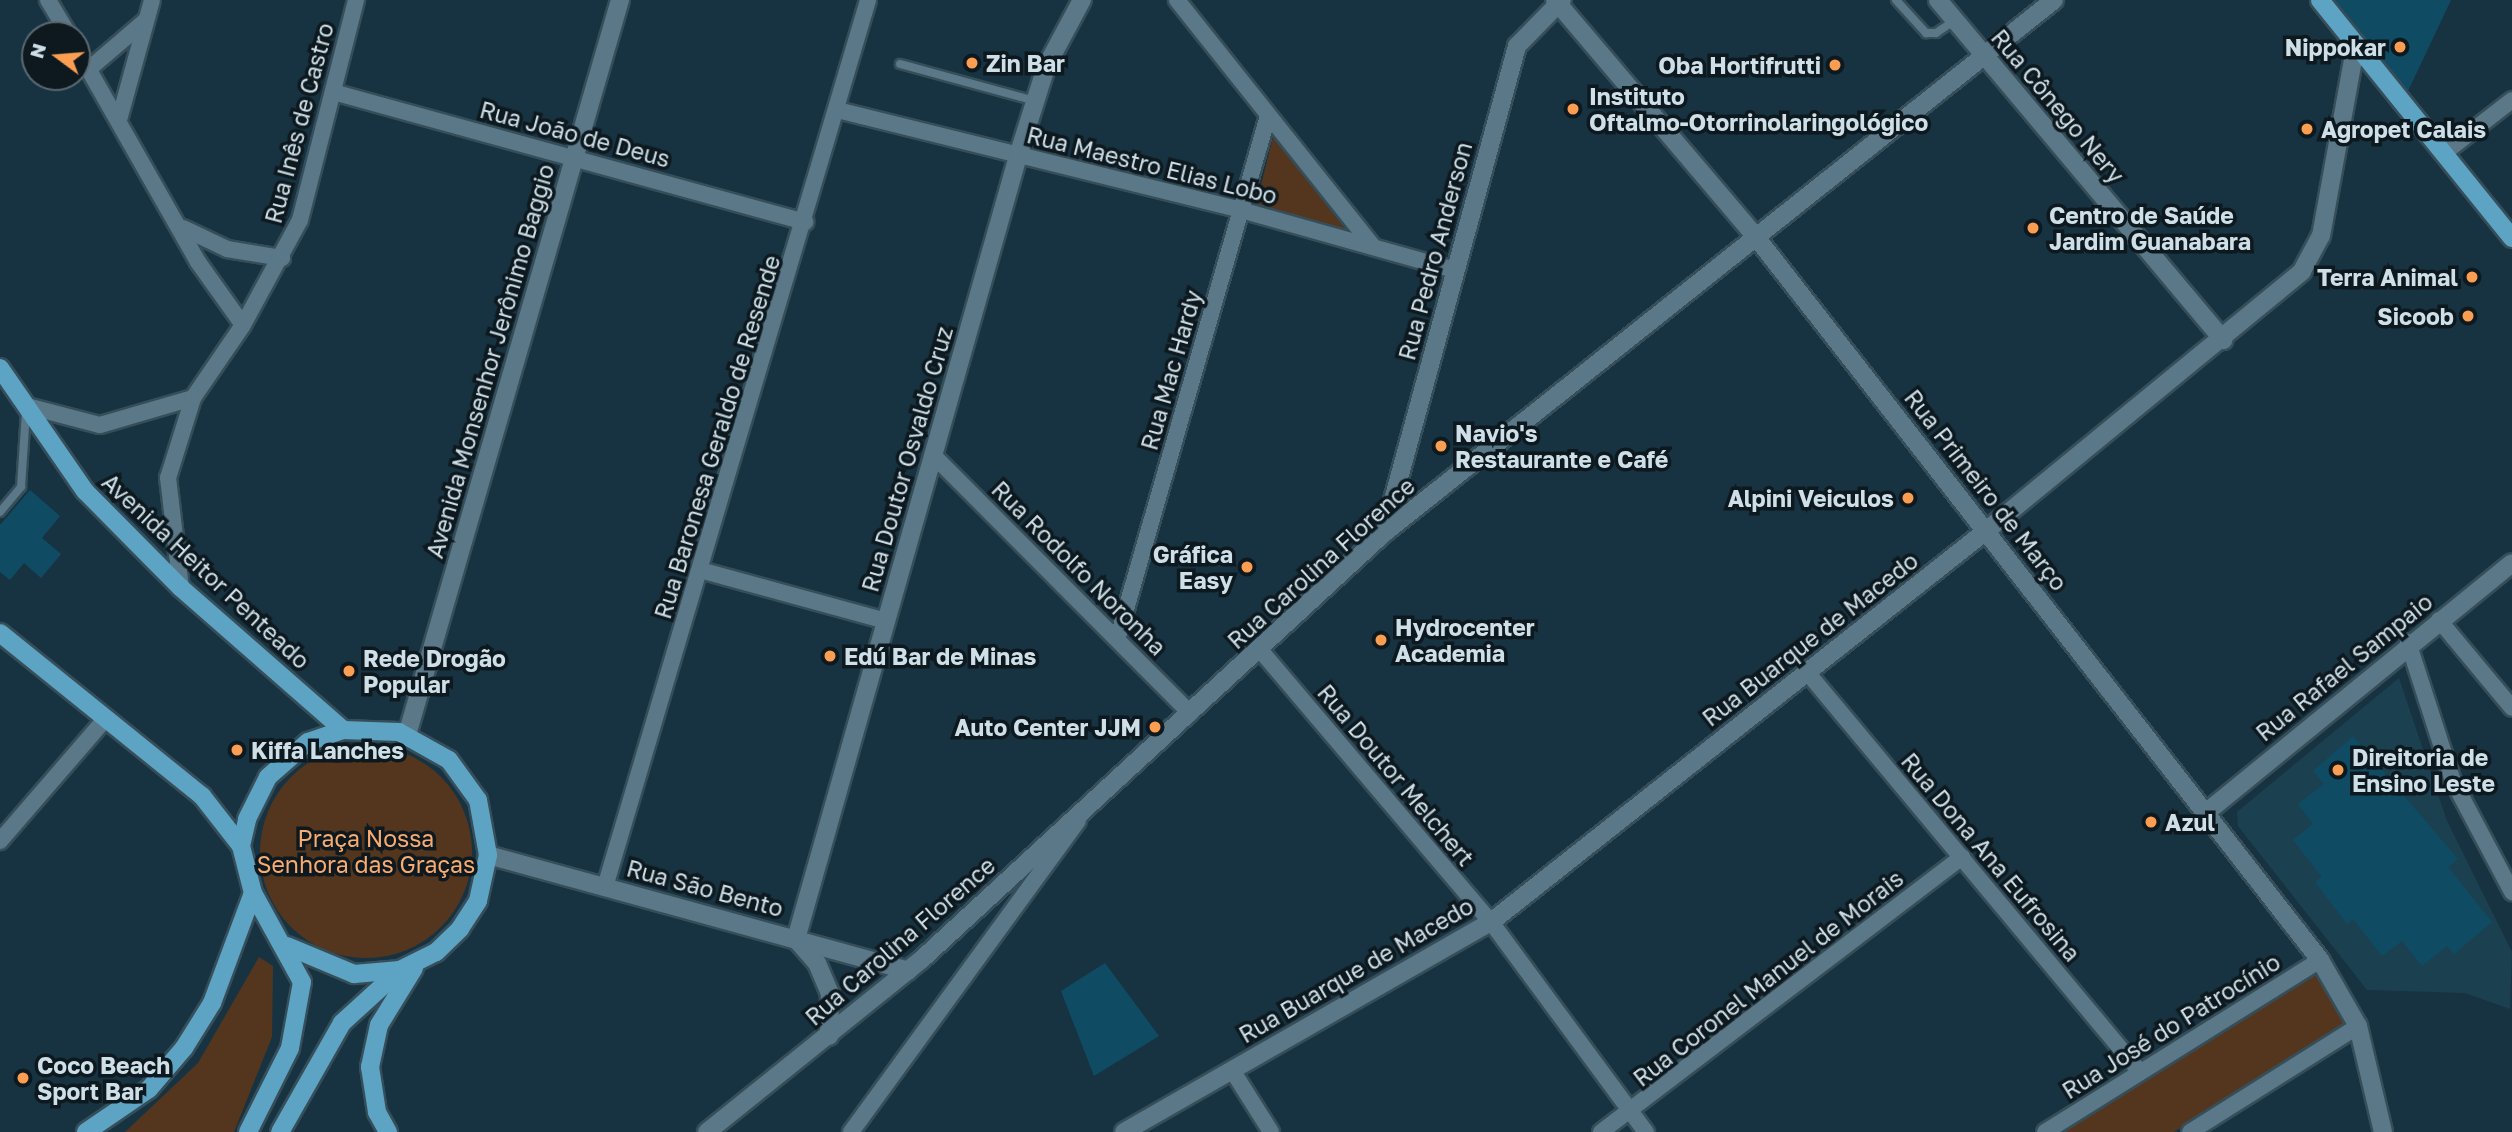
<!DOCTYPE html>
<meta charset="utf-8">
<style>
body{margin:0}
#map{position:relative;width:2512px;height:1132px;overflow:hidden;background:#173341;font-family:"Golos Text",sans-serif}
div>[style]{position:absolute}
.built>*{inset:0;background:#1b4050}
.green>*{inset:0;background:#54361e}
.round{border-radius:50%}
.building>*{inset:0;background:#0f4c64}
.roads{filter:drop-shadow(2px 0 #364e59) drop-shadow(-2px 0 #364e59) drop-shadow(0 2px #364e59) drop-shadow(0 -2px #364e59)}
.service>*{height:8px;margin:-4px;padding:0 4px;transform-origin:4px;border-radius:4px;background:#5a7887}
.minor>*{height:16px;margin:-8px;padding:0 8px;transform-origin:8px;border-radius:8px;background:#5a7887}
.tertiary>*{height:18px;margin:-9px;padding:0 9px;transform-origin:9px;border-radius:9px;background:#5a7887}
.secondary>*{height:18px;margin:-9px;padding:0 9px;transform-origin:9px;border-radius:9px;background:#5a7887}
.primary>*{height:18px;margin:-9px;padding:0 9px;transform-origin:9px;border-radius:9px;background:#5da4c4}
.dots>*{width:19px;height:19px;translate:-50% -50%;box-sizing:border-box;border:4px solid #0d191f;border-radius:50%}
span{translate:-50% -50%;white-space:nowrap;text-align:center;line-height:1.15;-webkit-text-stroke:7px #0d191f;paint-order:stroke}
.poi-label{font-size:23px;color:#cedfe7;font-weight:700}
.right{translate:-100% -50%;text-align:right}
.left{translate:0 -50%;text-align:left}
.street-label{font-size:23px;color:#cedfe7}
.park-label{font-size:23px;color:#faac70}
.north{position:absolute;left:21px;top:21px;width:70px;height:70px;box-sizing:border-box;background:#0d191f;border:2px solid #5a686f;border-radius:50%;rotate:286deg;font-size:19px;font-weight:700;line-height:28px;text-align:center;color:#cedfe7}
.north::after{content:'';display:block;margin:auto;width:24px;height:32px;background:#fb9e51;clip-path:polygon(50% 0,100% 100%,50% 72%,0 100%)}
</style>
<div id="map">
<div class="built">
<div style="clip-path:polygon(2399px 678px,2447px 821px,2512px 952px,2510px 1009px,2465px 993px,2367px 990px,2238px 826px,2237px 812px)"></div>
</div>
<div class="green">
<div style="clip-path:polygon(1273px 137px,1347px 231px,1256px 205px)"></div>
<div class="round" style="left:260px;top:746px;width:212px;height:212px"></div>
<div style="clip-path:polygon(259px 957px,273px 966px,272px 1037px,234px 1132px,125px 1132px,198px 1063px)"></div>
<div style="clip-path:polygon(2320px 960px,2352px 1024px,2174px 1132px,2050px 1132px)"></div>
</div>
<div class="building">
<div style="clip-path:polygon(2335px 0,2451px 0,2408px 91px,2364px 36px)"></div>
<div style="clip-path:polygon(30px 490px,60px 516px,42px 538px,61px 554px,41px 578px,24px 563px,10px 580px,0 572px,0 525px)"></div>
<div style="clip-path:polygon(2353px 736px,2458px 859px,2448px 867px,2492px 922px,2454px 954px,2447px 946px,2422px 966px,2402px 941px,2382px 956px,2353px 919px,2347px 924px,2315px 882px,2322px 877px,2293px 840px,2313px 824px,2298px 804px,2324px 784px,2313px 771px)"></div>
<div style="clip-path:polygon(1105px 963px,1159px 1036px,1094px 1076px,1061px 991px)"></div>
</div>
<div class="roads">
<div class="service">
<div style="left:1896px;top:0;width:45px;rotate:47.7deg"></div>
<div style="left:1926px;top:33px;width:10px"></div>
<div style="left:1936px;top:33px;width:22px;rotate:-34deg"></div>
<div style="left:900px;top:64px;width:140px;rotate:15.3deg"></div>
<div style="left:0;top:512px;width:33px;rotate:-50deg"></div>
<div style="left:21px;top:487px;width:76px;rotate:-86.2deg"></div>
</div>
<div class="minor">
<div style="left:48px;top:0;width:41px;rotate:59deg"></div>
<div style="left:1177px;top:0;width:315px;rotate:51.5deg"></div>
<div style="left:77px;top:49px;width:245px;rotate:60.4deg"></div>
<div style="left:198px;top:262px;width:77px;rotate:54.5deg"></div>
<div style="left:89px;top:69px;width:74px;rotate:-40.6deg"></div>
<div style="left:333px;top:92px;width:490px;rotate:15.4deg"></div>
<div style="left:837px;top:110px;width:416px;rotate:13.9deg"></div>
<div style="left:1241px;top:210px;width:221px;rotate:15.7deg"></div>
<div style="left:119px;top:120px;width:124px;rotate:-74.6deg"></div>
<div style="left:2444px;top:153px;width:86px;rotate:-37.9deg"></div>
<div style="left:183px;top:228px;width:49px;rotate:25.5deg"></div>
<div style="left:227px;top:249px;width:56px;rotate:9.3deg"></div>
<div style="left:27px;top:406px;width:75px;rotate:14.6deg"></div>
<div style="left:100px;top:425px;width:97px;rotate:-16.2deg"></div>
<div style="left:934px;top:456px;width:363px;rotate:45.1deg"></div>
<div style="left:700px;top:570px;width:193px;rotate:15.3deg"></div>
<div style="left:181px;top:588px;width:111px;rotate:-96.7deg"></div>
<div style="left:168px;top:478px;width:84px;rotate:-72.6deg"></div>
<div style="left:193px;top:398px;width:88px;rotate:-55.6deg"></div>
<div style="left:243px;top:325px;width:119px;rotate:-61.5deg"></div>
<div style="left:300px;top:220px;width:227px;rotate:-75.7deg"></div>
<div style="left:2439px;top:620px;width:114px;rotate:50.3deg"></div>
<div style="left:1118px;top:637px;width:542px;rotate:-73.94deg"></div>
<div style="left:2408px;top:642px;width:146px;rotate:72.1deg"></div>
<div style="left:2453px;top:781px;width:126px;rotate:62deg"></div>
<div style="left:1261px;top:651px;width:355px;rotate:49.7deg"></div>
<div style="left:1491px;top:922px;width:261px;rotate:53.6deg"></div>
<div style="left:1807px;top:672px;width:520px;rotate:50.22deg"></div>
<div style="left:0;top:841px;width:162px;rotate:-49.2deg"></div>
<div style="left:605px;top:887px;width:925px;rotate:-73.48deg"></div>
<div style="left:1232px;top:1070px;width:73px;rotate:57.8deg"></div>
<div style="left:851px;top:1132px;width:385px;rotate:-53.9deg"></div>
<div style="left:1601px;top:1132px;width:454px;rotate:-37.3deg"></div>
<div style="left:2045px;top:1132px;width:324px;rotate:-32deg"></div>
<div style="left:2190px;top:1132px;width:199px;rotate:-32.2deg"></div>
</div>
<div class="tertiary">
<div style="left:1938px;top:0;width:444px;rotate:50deg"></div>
<div style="left:1384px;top:533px;width:505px;rotate:-74.72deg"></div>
<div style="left:1517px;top:46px;width:64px;rotate:-45.6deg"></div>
<div style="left:488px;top:855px;width:436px;rotate:15.4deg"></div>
<div style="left:796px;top:939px;width:814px;rotate:-74.17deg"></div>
<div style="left:1018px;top:156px;width:93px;rotate:-72.5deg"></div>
<div style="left:1046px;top:67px;width:76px;rotate:-61.8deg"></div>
<div style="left:796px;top:939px;width:32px;rotate:49deg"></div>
<div style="left:817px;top:963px;width:33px;rotate:67deg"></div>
<div style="left:830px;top:993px;width:43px;rotate:91.3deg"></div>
</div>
<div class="secondary">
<div style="left:1555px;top:0;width:311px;rotate:49.7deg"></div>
<div style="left:1756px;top:237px;width:917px;rotate:52.04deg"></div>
<div style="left:2320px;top:960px;width:76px;rotate:60.1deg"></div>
<div style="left:2358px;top:1026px;width:109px;rotate:76.7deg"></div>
<div style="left:407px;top:735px;width:765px;rotate:-73.84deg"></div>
<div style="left:2208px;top:811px;width:392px;rotate:-39.2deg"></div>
<div style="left:707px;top:1132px;width:275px;rotate:-38.8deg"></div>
<div style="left:921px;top:960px;width:630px;rotate:-42.68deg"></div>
<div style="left:1384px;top:533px;width:856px;rotate:-38.5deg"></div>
<div style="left:1124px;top:1132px;width:423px;rotate:-29.8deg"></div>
<div style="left:1491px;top:922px;width:631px;rotate:-38.31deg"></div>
<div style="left:1986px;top:531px;width:409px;rotate:-39.4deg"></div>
<div style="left:2302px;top:271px;width:40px;rotate:-62deg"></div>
<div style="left:2321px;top:236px;width:195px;rotate:-79.7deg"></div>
</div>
<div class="primary">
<div style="left:2320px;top:0;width:306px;rotate:51.1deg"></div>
<div style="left:0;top:368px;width:150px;rotate:55.4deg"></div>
<div style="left:85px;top:491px;width:136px;rotate:45.3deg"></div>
<div style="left:181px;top:588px;width:215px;rotate:41.2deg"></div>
<div style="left:0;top:633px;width:260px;rotate:38.9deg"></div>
<div style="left:202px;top:796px;width:63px;rotate:52deg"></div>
<div style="left:287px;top:946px;width:73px;rotate:22.7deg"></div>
<div style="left:354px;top:974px;width:46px;rotate:-5deg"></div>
<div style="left:86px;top:1132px;width:76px;rotate:-34.3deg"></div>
<div style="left:149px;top:1089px;width:54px;rotate:-49.5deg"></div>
<div style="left:184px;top:1048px;width:53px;rotate:-58.1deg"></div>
<div style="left:212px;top:1003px;width:117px;rotate:-69.6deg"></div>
<div style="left:248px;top:1132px;width:94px;rotate:-63.4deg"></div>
<div style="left:290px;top:1048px;width:67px;rotate:-79.7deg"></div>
<div style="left:302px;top:982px;width:102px;rotate:-118.8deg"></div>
<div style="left:253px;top:893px;width:49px;rotate:-104.3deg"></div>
<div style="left:241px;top:846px;width:28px;rotate:-77deg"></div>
<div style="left:247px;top:819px;width:47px;rotate:-63.4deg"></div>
<div style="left:268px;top:777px;width:53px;rotate:-41.2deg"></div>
<div style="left:308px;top:742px;width:37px;rotate:-19deg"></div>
<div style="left:343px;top:730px;width:56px;rotate:2deg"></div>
<div style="left:399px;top:732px;width:57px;rotate:29.2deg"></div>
<div style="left:449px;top:760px;width:49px;rotate:54.1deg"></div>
<div style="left:478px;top:800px;width:56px;rotate:79.7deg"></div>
<div style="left:488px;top:855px;width:47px;rotate:102.3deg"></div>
<div style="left:478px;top:901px;width:33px;rotate:123deg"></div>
<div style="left:460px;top:929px;width:33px;rotate:136deg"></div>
<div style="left:436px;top:952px;width:40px;rotate:153.4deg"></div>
<div style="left:400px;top:970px;width:79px;rotate:137.6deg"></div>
<div style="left:342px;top:1023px;width:125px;rotate:119.6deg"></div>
<div style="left:388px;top:1132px;width:23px;rotate:-119deg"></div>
<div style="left:377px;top:1112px;width:46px;rotate:-98.8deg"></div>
<div style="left:370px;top:1067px;width:43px;rotate:-77.9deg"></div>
<div style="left:379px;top:1025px;width:67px;rotate:-58.4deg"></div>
</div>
</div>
<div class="dots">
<div style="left:2400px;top:47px;background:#fb9e51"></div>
<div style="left:972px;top:63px;background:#fb9e51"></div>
<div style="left:1835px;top:65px;background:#fb9e51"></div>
<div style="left:1573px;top:109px;background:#fb9e51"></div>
<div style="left:2307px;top:129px;background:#fb9e51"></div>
<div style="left:2033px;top:228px;background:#fb9e51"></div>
<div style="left:2472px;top:277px;background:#fb9e51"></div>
<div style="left:2468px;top:316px;background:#fb9e51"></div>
<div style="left:1441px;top:446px;background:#fb9e51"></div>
<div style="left:1908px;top:498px;background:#fb9e51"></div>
<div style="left:1247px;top:567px;background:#fb9e51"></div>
<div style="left:1381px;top:640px;background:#fb9e51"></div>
<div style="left:830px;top:656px;background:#fb9e51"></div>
<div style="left:349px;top:671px;background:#fb9e51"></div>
<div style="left:1155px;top:727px;background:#fb9e51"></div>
<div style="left:237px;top:750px;background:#fb9e51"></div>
<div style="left:2338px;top:770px;background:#fb9e51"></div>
<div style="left:2151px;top:822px;background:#fb9e51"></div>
<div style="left:23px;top:1078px;background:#fb9e51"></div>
</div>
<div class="poi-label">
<span class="right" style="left:2386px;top:47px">Nippokar</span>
<span class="left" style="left:986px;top:63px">Zin Bar</span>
<span class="right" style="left:1821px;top:65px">Oba Hortifrutti</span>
<span class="left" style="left:1589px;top:109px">Instituto<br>Oftalmo-Otorrinolaringológico</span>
<span class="left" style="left:2321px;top:129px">Agropet Calais</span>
<span class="left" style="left:2049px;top:228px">Centro de Saúde<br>Jardim Guanabara</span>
<span class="right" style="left:2458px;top:277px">Terra Animal</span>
<span class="right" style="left:2454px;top:316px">Sicoob</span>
<span class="left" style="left:1455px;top:446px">Navio's<br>Restaurante e Café</span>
<span class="right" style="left:1894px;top:498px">Alpini Veiculos</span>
<span class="right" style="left:1233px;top:567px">Gráfica<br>Easy</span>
<span class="left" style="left:1395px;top:640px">Hydrocenter<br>Academia</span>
<span class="left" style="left:844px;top:656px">Edú Bar de Minas</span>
<span class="left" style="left:363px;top:671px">Rede Drogão<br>Popular</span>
<span class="right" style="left:1141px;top:727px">Auto Center JJM</span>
<span class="left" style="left:251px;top:750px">Kiffa Lanches</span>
<span class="left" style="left:2352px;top:770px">Direitoria de<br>Ensino Leste</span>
<span class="left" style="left:2165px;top:822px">Azul</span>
<span class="left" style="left:37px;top:1078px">Coco Beach<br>Sport Bar</span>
</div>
<div class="street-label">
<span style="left:2058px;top:106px;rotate:50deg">Rua Cônego Nery</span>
<span style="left:299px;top:123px;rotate:-75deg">Rua Inês de Castro</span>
<span style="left:575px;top:134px;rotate:15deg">Rua João de Deus</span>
<span style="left:1152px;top:165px;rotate:14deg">Rua Maestro Elias Lobo</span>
<span style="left:1435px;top:251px;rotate:-75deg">Rua Pedro Anderson</span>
<span style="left:490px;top:361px;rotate:-74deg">Avenida Monsenhor Jerônimo Baggio</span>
<span style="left:1171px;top:370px;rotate:-74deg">Rua Mac Hardy</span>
<span style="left:717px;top:437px;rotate:-73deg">Rua Baronesa Geraldo de Resende</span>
<span style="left:907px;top:459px;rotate:-74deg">Rua Doutor Osvaldo Cruz</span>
<span style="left:1986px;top:490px;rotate:52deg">Rua Primeiro de Março</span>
<span style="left:1321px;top:563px;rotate:-42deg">Rua Carolina Florence</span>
<span style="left:1079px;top:568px;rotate:45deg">Rua Rodolfo Noronha</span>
<span style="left:206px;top:571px;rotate:43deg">Avenida Heitor Penteado</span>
<span style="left:1810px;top:639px;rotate:-38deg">Rua Buarque de Macedo</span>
<span style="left:2344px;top:667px;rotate:-39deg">Rua Rafael Sampaio</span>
<span style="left:1396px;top:775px;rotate:50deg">Rua Doutor Melchert</span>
<span style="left:1991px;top:857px;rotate:50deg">Rua Dona Ana Eufrosina</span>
<span style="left:705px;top:888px;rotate:15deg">Rua São Bento</span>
<span style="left:900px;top:941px;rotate:-41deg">Rua Carolina Florence</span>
<span style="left:1356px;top:970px;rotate:-30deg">Rua Buarque de Macedo</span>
<span style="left:1768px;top:978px;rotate:-38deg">Rua Coronel Manuel de Morais</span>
<span style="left:2171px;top:1026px;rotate:-32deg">Rua José do Patrocínio</span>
</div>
<div class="park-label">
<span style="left:366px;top:851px">Praça Nossa<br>Senhora das Graças</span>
</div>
<div class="north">N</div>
</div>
